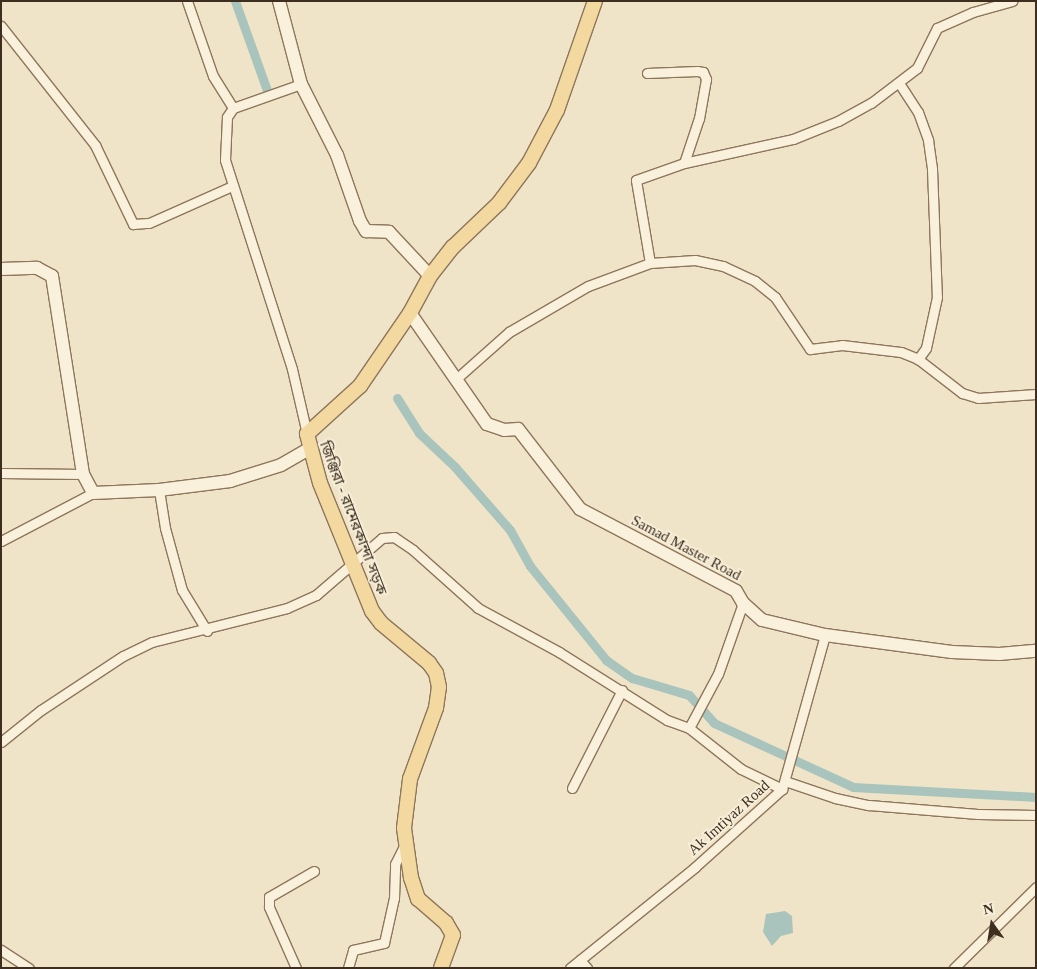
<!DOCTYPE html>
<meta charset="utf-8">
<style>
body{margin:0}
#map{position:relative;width:1037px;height:969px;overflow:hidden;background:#f0e4c8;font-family:"Times New Roman","Noto Sans Bengali",serif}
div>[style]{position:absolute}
.water>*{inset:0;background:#a9c4bc}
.canal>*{height:9px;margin:-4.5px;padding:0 4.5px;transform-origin:4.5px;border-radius:4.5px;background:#a9c4bc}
.roads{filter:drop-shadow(1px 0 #8d765c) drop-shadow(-1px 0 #8d765c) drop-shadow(0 1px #8d765c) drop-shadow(0 -1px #8d765c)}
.street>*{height:9px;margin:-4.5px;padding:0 4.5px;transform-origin:4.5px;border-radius:4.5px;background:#faf1dc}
.secondary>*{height:12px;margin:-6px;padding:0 6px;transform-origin:6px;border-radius:6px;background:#faf1dc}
.primary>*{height:14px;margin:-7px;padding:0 7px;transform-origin:7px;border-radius:7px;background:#f3d9a0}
span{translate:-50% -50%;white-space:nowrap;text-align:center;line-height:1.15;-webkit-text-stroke:4px #f7eed8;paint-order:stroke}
.street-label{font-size:15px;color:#3d2e20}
.frame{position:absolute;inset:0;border:2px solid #3d2e20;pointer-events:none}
.north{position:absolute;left:967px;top:899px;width:50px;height:50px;-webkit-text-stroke:4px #f7eed8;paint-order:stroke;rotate:347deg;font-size:14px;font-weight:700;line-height:20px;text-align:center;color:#3d2e20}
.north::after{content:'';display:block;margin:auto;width:18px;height:22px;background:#3d2e20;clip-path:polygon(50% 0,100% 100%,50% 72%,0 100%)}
</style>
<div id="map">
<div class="water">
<div style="clip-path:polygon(785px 911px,792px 916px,793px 933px,781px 936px,772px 946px,763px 932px,766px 914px)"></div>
</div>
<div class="canal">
<div style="left:235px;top:1px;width:98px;rotate:70.3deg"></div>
<div style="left:397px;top:398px;width:41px;rotate:57.8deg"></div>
<div style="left:419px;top:433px;width:50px;rotate:43.4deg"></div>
<div style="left:455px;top:467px;width:84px;rotate:48.9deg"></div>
<div style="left:510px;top:530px;width:41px;rotate:60.9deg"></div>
<div style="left:530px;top:566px;width:121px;rotate:51deg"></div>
<div style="left:606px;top:660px;width:32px;rotate:35deg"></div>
<div style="left:632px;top:678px;width:59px;rotate:16.6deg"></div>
<div style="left:689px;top:695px;width:38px;rotate:48deg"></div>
<div style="left:714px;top:723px;width:153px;rotate:24.7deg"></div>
<div style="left:853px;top:787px;width:183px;rotate:3.1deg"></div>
</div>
<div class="roads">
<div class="street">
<div style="left:187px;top:1px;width:79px;rotate:70.9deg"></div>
<div style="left:213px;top:76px;width:38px;rotate:58deg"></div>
<div style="left:1px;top:26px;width:152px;rotate:51.7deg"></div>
<div style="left:95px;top:145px;width:88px;rotate:64.3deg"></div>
<div style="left:133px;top:224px;width:16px;rotate:-4deg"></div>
<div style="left:149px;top:223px;width:91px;rotate:-24deg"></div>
<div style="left:647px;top:73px;width:50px;rotate:-2.3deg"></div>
<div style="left:697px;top:71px;width:6px;rotate:9deg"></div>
<div style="left:703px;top:72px;width:8px;rotate:67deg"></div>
<div style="left:706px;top:79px;width:40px;rotate:100deg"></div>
<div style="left:699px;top:118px;width:47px;rotate:108.4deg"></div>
<div style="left:899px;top:83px;width:35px;rotate:57deg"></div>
<div style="left:918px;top:112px;width:30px;rotate:70deg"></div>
<div style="left:928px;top:140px;width:29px;rotate:82deg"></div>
<div style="left:932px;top:169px;width:128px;rotate:87.8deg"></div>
<div style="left:937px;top:297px;width:52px;rotate:102.2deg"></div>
<div style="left:926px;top:348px;width:14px;rotate:126deg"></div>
<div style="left:301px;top:84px;width:72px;rotate:160.6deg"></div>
<div style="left:233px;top:108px;width:11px;rotate:124deg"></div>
<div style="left:227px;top:117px;width:43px;rotate:92.7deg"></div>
<div style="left:225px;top:160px;width:219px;rotate:72.2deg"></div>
<div style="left:292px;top:369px;width:67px;rotate:77deg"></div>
<div style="left:650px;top:263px;width:84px;rotate:-99.6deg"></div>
<div style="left:636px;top:180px;width:51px;rotate:-19.5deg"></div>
<div style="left:684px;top:163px;width:112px;rotate:-12.4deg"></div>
<div style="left:793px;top:139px;width:48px;rotate:-21.8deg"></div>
<div style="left:838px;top:121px;width:38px;rotate:-29deg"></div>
<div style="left:871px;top:103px;width:58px;rotate:-37.3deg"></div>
<div style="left:917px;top:68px;width:45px;rotate:-63.4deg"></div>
<div style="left:937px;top:28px;width:39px;rotate:-24deg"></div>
<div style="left:973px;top:12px;width:41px;rotate:-15.8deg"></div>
<div style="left:456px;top:379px;width:71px;rotate:-41.6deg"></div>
<div style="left:509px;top:332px;width:91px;rotate:-30.2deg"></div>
<div style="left:588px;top:286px;width:66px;rotate:-20.4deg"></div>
<div style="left:650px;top:263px;width:45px;rotate:-3.8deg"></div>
<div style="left:695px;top:260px;width:29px;rotate:12deg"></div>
<div style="left:723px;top:266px;width:35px;rotate:25deg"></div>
<div style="left:755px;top:281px;width:26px;rotate:39deg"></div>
<div style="left:775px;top:297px;width:63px;rotate:56.1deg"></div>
<div style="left:810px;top:349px;width:32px;rotate:-7deg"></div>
<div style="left:842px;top:345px;width:59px;rotate:6.8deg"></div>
<div style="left:901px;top:352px;width:18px;rotate:22deg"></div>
<div style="left:918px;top:359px;width:56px;rotate:37.7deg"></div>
<div style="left:962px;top:393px;width:17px;rotate:17deg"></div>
<div style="left:978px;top:398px;width:58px;rotate:-3.9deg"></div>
<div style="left:1px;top:473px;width:82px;rotate:0.7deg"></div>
<div style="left:159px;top:490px;width:38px;rotate:81deg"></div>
<div style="left:165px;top:528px;width:64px;rotate:74.7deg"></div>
<div style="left:182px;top:590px;width:48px;rotate:58.6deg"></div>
<div style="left:1px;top:541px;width:104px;rotate:-27.6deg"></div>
<div style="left:689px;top:728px;width:61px;rotate:-61.8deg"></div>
<div style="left:718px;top:674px;width:75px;rotate:-70.6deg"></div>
<div style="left:1px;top:742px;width:51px;rotate:-38.7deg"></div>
<div style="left:41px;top:710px;width:98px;rotate:-33.4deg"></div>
<div style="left:123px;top:656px;width:32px;rotate:-26deg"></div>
<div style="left:152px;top:642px;width:139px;rotate:-14.1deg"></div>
<div style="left:287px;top:608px;width:32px;rotate:-24deg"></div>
<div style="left:316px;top:595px;width:87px;rotate:-40.8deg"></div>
<div style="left:382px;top:538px;width:12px;rotate:-5deg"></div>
<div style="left:394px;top:537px;width:23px;rotate:34deg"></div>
<div style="left:413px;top:550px;width:87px;rotate:41.7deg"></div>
<div style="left:478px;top:608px;width:92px;rotate:28.5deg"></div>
<div style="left:559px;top:652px;width:128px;rotate:32.2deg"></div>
<div style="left:667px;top:720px;width:23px;rotate:20deg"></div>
<div style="left:689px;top:728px;width:66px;rotate:38.3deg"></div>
<div style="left:741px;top:769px;width:46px;rotate:26deg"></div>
<div style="left:785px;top:781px;width:53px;rotate:18.8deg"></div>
<div style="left:835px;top:798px;width:35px;rotate:12deg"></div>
<div style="left:869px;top:805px;width:109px;rotate:4.7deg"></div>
<div style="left:978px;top:814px;width:58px;rotate:1deg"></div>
<div style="left:572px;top:788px;width:110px;rotate:-63deg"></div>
<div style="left:1px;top:950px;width:33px;rotate:33deg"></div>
<div style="left:580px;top:960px;width:11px;rotate:49deg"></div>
<div style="left:296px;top:968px;width:67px;rotate:-113.9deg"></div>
<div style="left:269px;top:907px;width:10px;rotate:-90deg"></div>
<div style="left:269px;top:897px;width:52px;rotate:-30deg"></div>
<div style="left:348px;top:968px;width:19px;rotate:-74deg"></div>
<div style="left:353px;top:950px;width:32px;rotate:-13deg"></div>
<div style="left:384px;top:943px;width:46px;rotate:-77.5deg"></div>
<div style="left:394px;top:898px;width:34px;rotate:-88deg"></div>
<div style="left:395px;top:864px;width:22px;rotate:-63deg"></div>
<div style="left:570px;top:968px;width:161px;rotate:-38.9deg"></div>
<div style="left:695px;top:867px;width:117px;rotate:-41.9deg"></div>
<div style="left:782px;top:789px;width:160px;rotate:-74.4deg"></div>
<div style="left:954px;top:968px;width:115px;rotate:-44.6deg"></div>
</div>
<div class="secondary">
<div style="left:279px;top:1px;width:86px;rotate:75.2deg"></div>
<div style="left:301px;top:84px;width:80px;rotate:63.1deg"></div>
<div style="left:337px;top:155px;width:70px;rotate:70.8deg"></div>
<div style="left:360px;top:221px;width:12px;rotate:59deg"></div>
<div style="left:366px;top:231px;width:23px;rotate:2deg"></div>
<div style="left:389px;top:232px;width:60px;rotate:47deg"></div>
<div style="left:1px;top:269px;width:36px;rotate:-2deg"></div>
<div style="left:37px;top:268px;width:17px;rotate:28deg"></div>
<div style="left:52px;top:276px;width:200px;rotate:81.1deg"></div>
<div style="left:83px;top:474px;width:21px;rotate:62deg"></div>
<div style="left:93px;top:493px;width:66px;rotate:-2.6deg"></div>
<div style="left:159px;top:490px;width:72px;rotate:-7.2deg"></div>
<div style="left:230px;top:481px;width:53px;rotate:-17.4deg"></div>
<div style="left:281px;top:465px;width:32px;rotate:-30deg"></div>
<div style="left:410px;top:313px;width:135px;rotate:55.3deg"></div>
<div style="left:487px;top:424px;width:18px;rotate:19deg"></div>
<div style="left:504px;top:430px;width:14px;rotate:-4deg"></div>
<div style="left:518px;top:429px;width:101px;rotate:52.2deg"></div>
<div style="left:580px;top:509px;width:176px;rotate:27.7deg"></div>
<div style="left:736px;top:591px;width:14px;rotate:60deg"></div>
<div style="left:743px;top:603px;width:25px;rotate:42deg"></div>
<div style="left:762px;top:620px;width:65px;rotate:13.4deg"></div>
<div style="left:825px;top:635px;width:128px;rotate:7.6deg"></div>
<div style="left:952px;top:652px;width:47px;rotate:2.4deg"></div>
<div style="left:999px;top:654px;width:37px;rotate:-5deg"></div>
</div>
<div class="primary">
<div style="left:441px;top:968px;width:35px;rotate:-70deg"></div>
<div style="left:453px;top:935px;width:14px;rotate:-120deg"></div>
<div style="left:446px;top:923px;width:37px;rotate:-139deg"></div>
<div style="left:418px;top:899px;width:22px;rotate:-108deg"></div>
<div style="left:411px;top:878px;width:50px;rotate:-98deg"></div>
<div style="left:404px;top:828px;width:49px;rotate:-83deg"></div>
<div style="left:410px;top:779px;width:76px;rotate:-69.9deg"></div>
<div style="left:436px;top:708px;width:21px;rotate:-82deg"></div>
<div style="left:439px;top:687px;width:14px;rotate:-102deg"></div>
<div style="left:436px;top:673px;width:12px;rotate:-125deg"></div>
<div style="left:429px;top:663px;width:62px;rotate:-140.2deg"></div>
<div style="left:381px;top:623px;width:15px;rotate:-127deg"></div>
<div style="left:372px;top:611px;width:138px;rotate:-112.1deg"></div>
<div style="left:320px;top:483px;width:51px;rotate:-104.9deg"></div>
<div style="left:307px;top:434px;width:72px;rotate:-42.2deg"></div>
<div style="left:360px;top:386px;width:88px;rotate:-55.6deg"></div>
<div style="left:410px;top:313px;width:42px;rotate:-61.6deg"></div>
<div style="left:430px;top:276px;width:37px;rotate:-52deg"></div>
<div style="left:453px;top:247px;width:64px;rotate:-43.7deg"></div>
<div style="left:499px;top:203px;width:50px;rotate:-53.1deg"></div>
<div style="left:529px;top:163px;width:60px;rotate:-62.2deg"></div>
<div style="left:557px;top:110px;width:115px;rotate:-70.8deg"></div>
</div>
</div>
<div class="street-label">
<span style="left:353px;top:518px;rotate:69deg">জিঞ্জিরা - রামেরকান্দা সড়ক</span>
<span style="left:686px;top:548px;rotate:28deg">Samad Master Road</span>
<span style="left:729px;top:818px;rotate:-42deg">Ak Imtiyaz Road</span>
</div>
<div class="frame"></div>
<div class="north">N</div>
</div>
